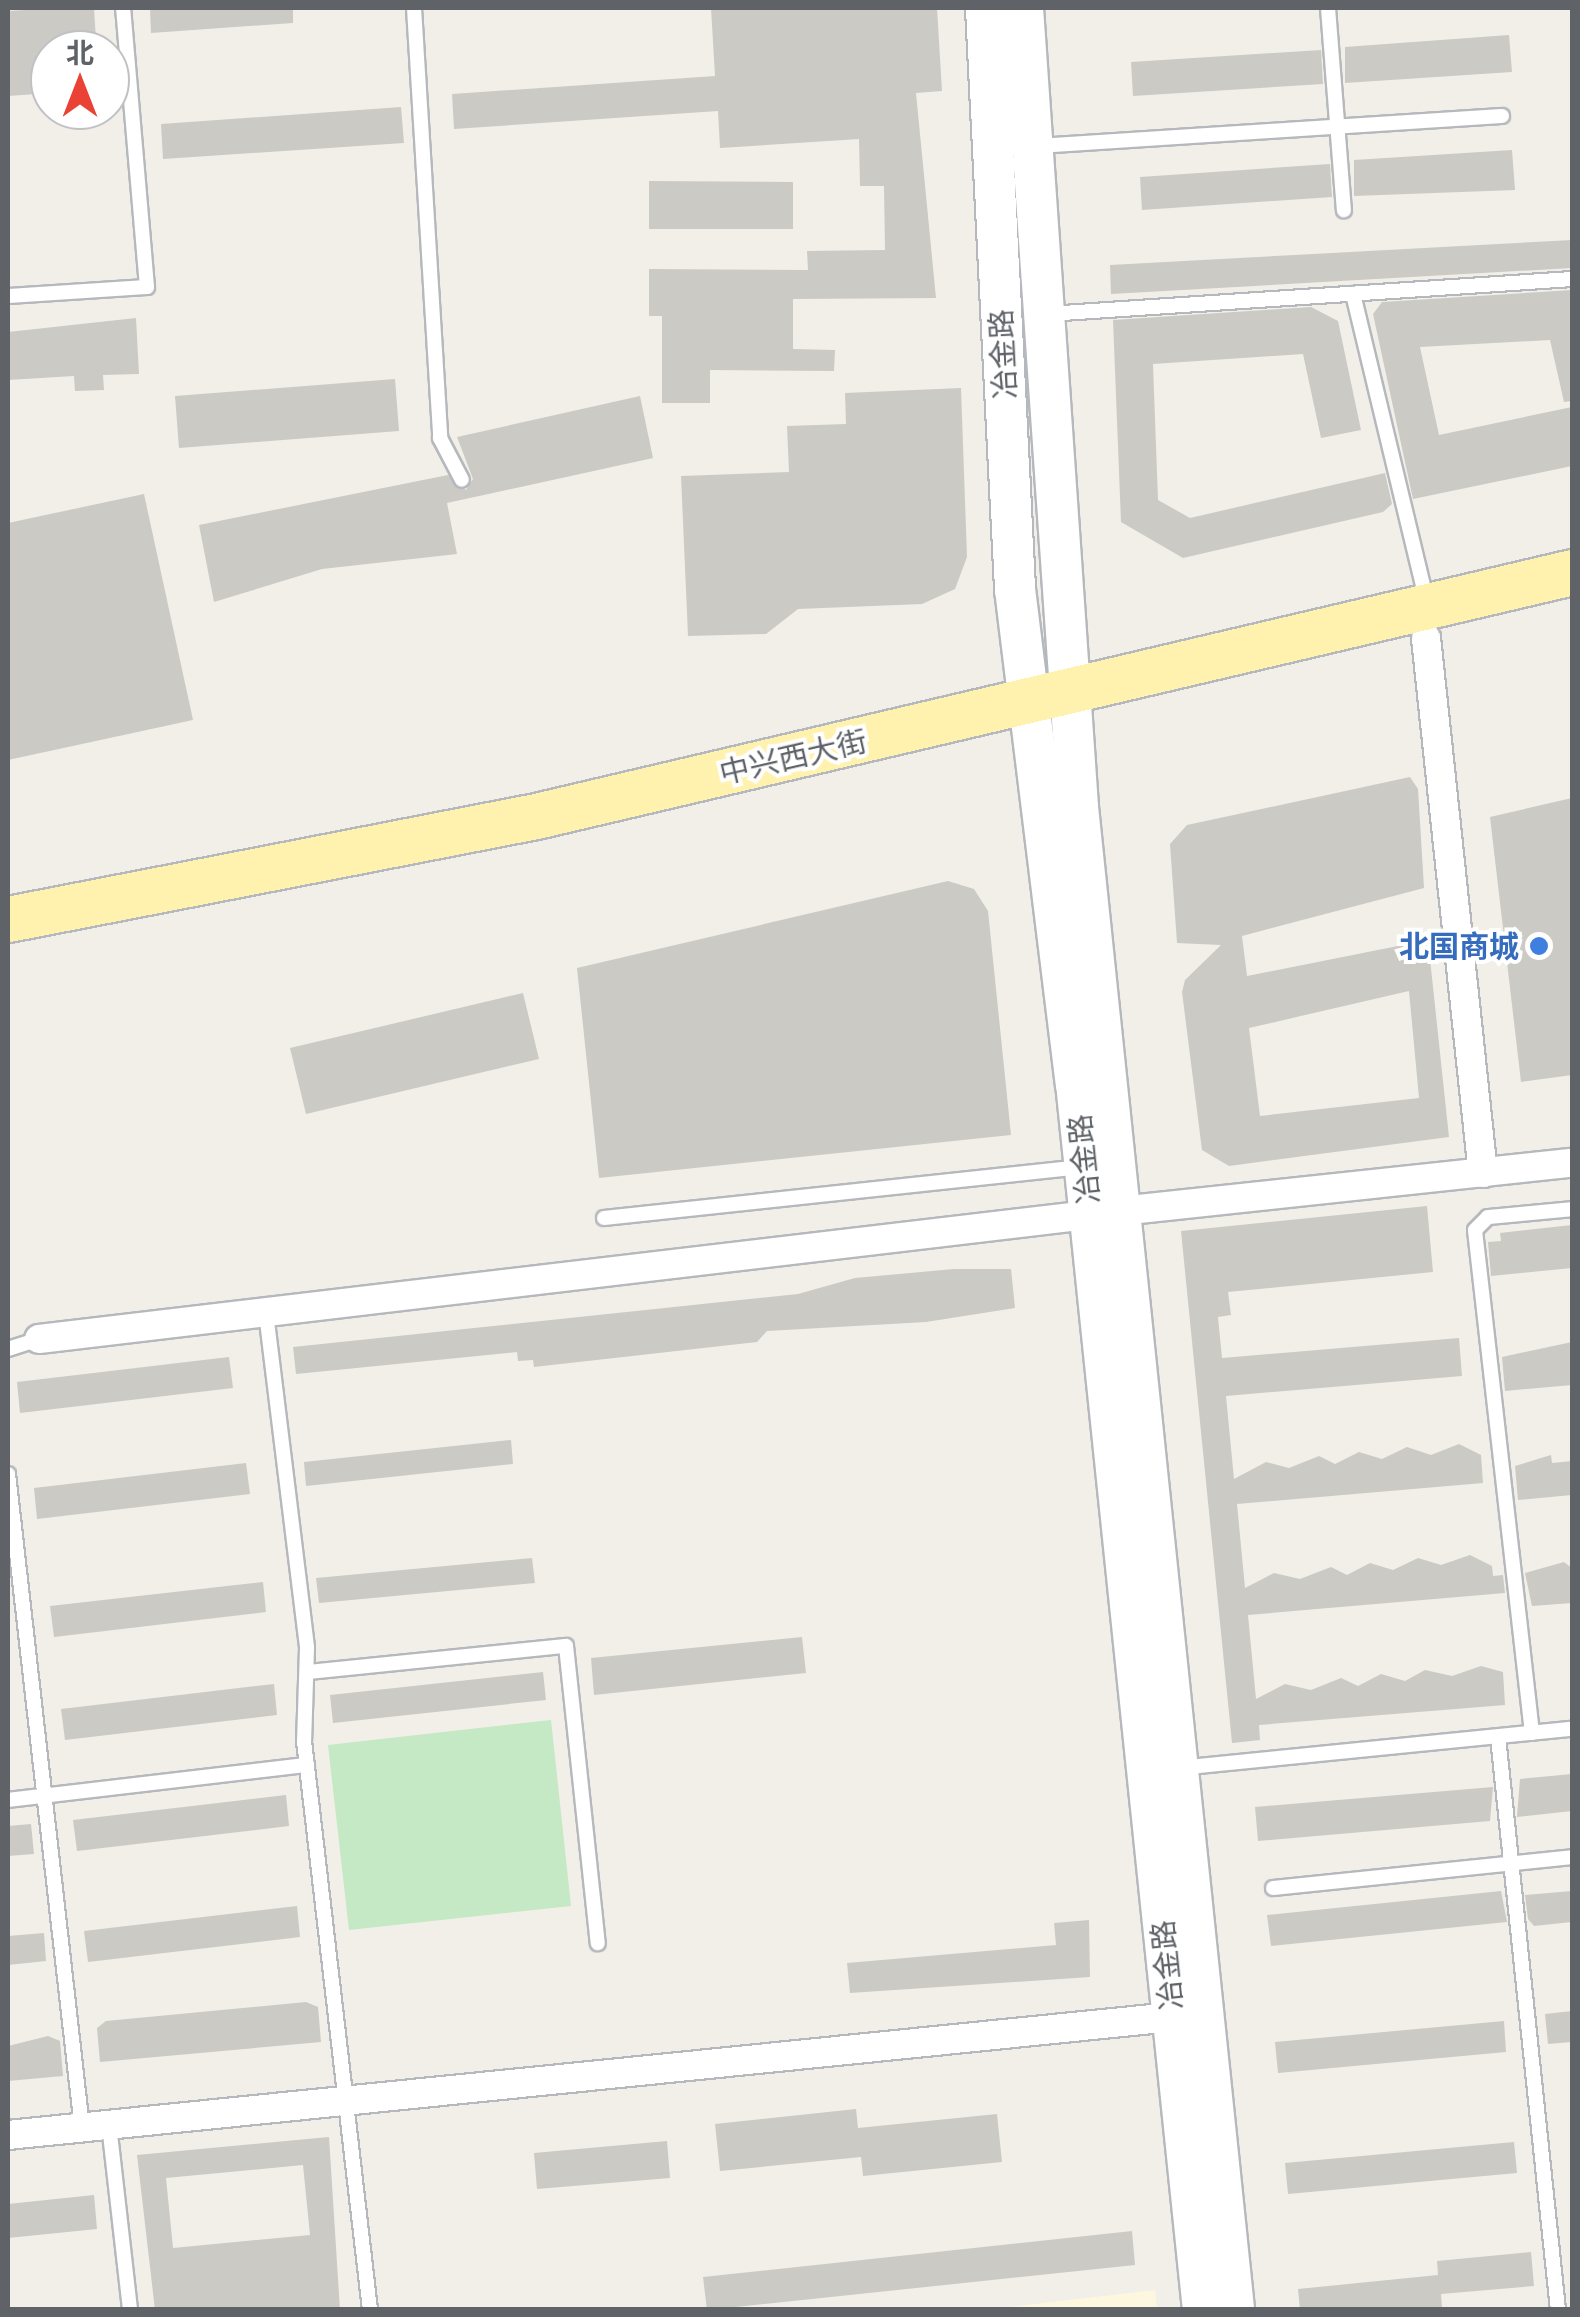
<!DOCTYPE html>
<meta charset="utf-8">
<style>
body{margin:0}
#map{position:relative;width:1580px;height:2317px;overflow:hidden;background:#f1efe8;font-family:Manrope,"Noto Sans SC",sans-serif}
div>[style]{position:absolute}
.commercial>*{inset:0;background:#fef7e0}
.green>*{inset:0;background:#c5e8c5}
.building>*{inset:0;background:#cccac5}
.roads{filter:drop-shadow(2px 0 #b5b8bc) drop-shadow(-2px 0 #b5b8bc) drop-shadow(0 2px #b5b8bc) drop-shadow(0 -2px #b5b8bc)}
.lane>*{height:14px;margin:-7px;padding:0 7px;transform-origin:7px;border-radius:7px;background:#fff}
.street>*{height:28px;margin:-14px;padding:0 14px;transform-origin:14px;border-radius:14px;background:#fff}
.secondary>*{height:40px;margin:-20px;padding:0 20px;transform-origin:20px;border-radius:20px;background:#fff}
.primary>*{height:45px;margin:-22.5px;padding:0 22.5px;transform-origin:22.5px;border-radius:22.5px;background:#fff2af}
.dots>*{width:28px;height:28px;translate:-50% -50%;box-sizing:border-box;border:5px solid #fff;border-radius:50%}
span{translate:-50% -50%;white-space:nowrap;text-align:center;line-height:1.15;-webkit-text-stroke:8px #fff;paint-order:stroke}
.street-label{font-size:30px;color:#5f6368}
.shop-label{font-size:30px;color:#366cbe;font-weight:700}
.right{translate:-100% -50%;text-align:right}
.frame{position:absolute;inset:0;border:10px solid #5f6368;pointer-events:none}
.north{position:absolute;left:30px;top:30px;width:100px;height:100px;box-sizing:border-box;background:#fff;border:2px solid #bfc1c3;border-radius:50%;rotate:0deg;font-size:28px;font-weight:700;line-height:40px;text-align:center;color:#5f6368}
.north::after{content:'';display:block;margin:auto;width:35px;height:45px;background:#ea4335;clip-path:polygon(50% 0,100% 100%,50% 72%,0 100%)}
</style>
<div id="map">
<div class="commercial">
<div style="clip-path:polygon(1155px 2290px,1157px 2309px,992px 2309px)"></div>
</div>
<div class="green">
<div style="clip-path:polygon(551px 1720px,571px 1906px,349px 1930px,328px 1745px)"></div>
</div>
<div class="building">
<div style="clip-path:polygon(57px 8px,94px 8px,96px 40px,50px 43px,50px 93px,8px 96px,8px 11px)"></div>
<div style="clip-path:polygon(150px 8px,293px 8px,293px 23px,151px 33px)"></div>
<div style="clip-path:polygon(711px 8px,937px 8px,942px 91px,916px 93px,936px 298px,793px 299px,793px 349px,835px 350px,834px 371px,710px 370px,710px 403px,662px 403px,662px 316px,649px 316px,649px 269px,808px 270px,807px 251px,885px 250px,884px 186px,860px 186px,859px 139px,720px 148px,718px 111px,454px 129px,452px 94px,715px 76px)"></div>
<div style="clip-path:polygon(1509px 35px,1512px 72px,1345px 83px,1345px 47px)"></div>
<div style="clip-path:polygon(1321px 50px,1323px 84px,1133px 96px,1131px 62px)"></div>
<div style="clip-path:polygon(401px 107px,404px 143px,163px 159px,161px 124px)"></div>
<div style="clip-path:polygon(1512px 150px,1515px 190px,1354px 196px,1354px 160px)"></div>
<div style="clip-path:polygon(1330px 164px,1332px 197px,1142px 210px,1140px 177px)"></div>
<div style="clip-path:polygon(649px 181px,793px 182px,793px 229px,649px 229px)"></div>
<div style="clip-path:polygon(1572px 240px,1572px 268px,1111px 294px,1110px 265px)"></div>
<div style="clip-path:polygon(1572px 290px,1572px 401px,1564px 402px,1550px 340px,1420px 347px,1439px 435px,1572px 407px,1572px 466px,1413px 499px,1373px 314px,1382px 302px)"></div>
<div style="clip-path:polygon(1311px 307px,1338px 321px,1361px 430px,1321px 438px,1303px 354px,1153px 364px,1158px 500px,1190px 518px,1385px 473px,1392px 504px,1383px 512px,1183px 558px,1121px 522px,1113px 320px)"></div>
<div style="clip-path:polygon(136px 318px,139px 374px,103px 375px,104px 390px,75px 391px,74px 376px,8px 380px,8px 332px)"></div>
<div style="clip-path:polygon(395px 379px,399px 431px,179px 448px,175px 396px)"></div>
<div style="clip-path:polygon(961px 388px,967px 557px,955px 589px,922px 604px,798px 609px,766px 634px,688px 636px,681px 476px,789px 472px,787px 426px,846px 424px,845px 393px)"></div>
<div style="clip-path:polygon(640px 396px,653px 458px,447px 503px,457px 554px,322px 569px,214px 602px,199px 525px,448px 475px,466px 490px,473px 479px,457px 437px)"></div>
<div style="clip-path:polygon(144px 494px,193px 720px,8px 760px,8px 523px)"></div>
<div style="clip-path:polygon(evenodd,1410px 777px,1418px 789px,1424px 888px,1242px 936px,1247px 976px,1428px 940px,1449px 1137px,1229px 1166px,1202px 1150px,1182px 992px,1185px 980px,1221px 945px,1177px 943px,1170px 844px,1187px 825px,1410px 777px,1409px 991px,1419px 1098px,1260px 1116px,1249px 1028px,1409px 991px)"></div>
<div style="clip-path:polygon(1572px 798px,1572px 1075px,1521px 1082px,1490px 817px)"></div>
<div style="clip-path:polygon(948px 881px,974px 889px,988px 911px,1011px 1135px,599px 1178px,577px 968px)"></div>
<div style="clip-path:polygon(523px 993px,539px 1059px,306px 1114px,290px 1048px)"></div>
<div style="clip-path:polygon(1427px 1206px,1433px 1272px,1228px 1292px,1231px 1315px,1218px 1317px,1222px 1358px,1459px 1338px,1462px 1376px,1226px 1396px,1234px 1479px,1266px 1462px,1289px 1468px,1319px 1456px,1335px 1464px,1359px 1452px,1382px 1459px,1407px 1447px,1431px 1455px,1459px 1444px,1481px 1455px,1483px 1483px,1237px 1504px,1245px 1588px,1274px 1573px,1300px 1579px,1331px 1567px,1347px 1575px,1370px 1563px,1393px 1570px,1418px 1558px,1441px 1565px,1470px 1555px,1492px 1566px,1493px 1576px,1503px 1575px,1505px 1593px,1248px 1615px,1256px 1699px,1285px 1684px,1311px 1690px,1341px 1678px,1358px 1686px,1381px 1674px,1405px 1681px,1425px 1670px,1452px 1676px,1481px 1666px,1503px 1672px,1505px 1705px,1259px 1725px,1260px 1740px,1232px 1743px,1181px 1231px)"></div>
<div style="clip-path:polygon(1572px 1225px,1572px 1268px,1491px 1276px,1488px 1242px,1501px 1241px,1500px 1233px)"></div>
<div style="clip-path:polygon(954px 1269px,1011px 1269px,1015px 1308px,926px 1322px,767px 1331px,757px 1342px,534px 1367px,533px 1360px,518px 1361px,517px 1352px,296px 1374px,293px 1347px,798px 1294px,855px 1278px)"></div>
<div style="clip-path:polygon(1572px 1342px,1572px 1385px,1505px 1391px,1502px 1357px)"></div>
<div style="clip-path:polygon(229px 1357px,233px 1388px,20px 1413px,17px 1382px)"></div>
<div style="clip-path:polygon(511px 1440px,513px 1464px,306px 1486px,304px 1462px)"></div>
<div style="clip-path:polygon(1551px 1455px,1552px 1463px,1572px 1461px,1572px 1495px,1518px 1500px,1515px 1466px)"></div>
<div style="clip-path:polygon(246px 1463px,250px 1494px,37px 1519px,34px 1488px)"></div>
<div style="clip-path:polygon(532px 1558px,535px 1583px,319px 1603px,316px 1578px)"></div>
<div style="clip-path:polygon(1564px 1562px,1572px 1568px,1572px 1603px,1532px 1606px,1525px 1573px)"></div>
<div style="clip-path:polygon(263px 1582px,266px 1612px,54px 1637px,50px 1606px)"></div>
<div style="clip-path:polygon(802px 1637px,806px 1673px,594px 1695px,591px 1658px)"></div>
<div style="clip-path:polygon(543px 1672px,546px 1700px,333px 1723px,330px 1695px)"></div>
<div style="clip-path:polygon(274px 1684px,277px 1715px,65px 1740px,61px 1709px)"></div>
<div style="clip-path:polygon(1572px 1774px,1572px 1811px,1517px 1817px,1520px 1779px)"></div>
<div style="clip-path:polygon(1493px 1787px,1490px 1821px,1258px 1841px,1255px 1807px)"></div>
<div style="clip-path:polygon(286px 1795px,289px 1826px,77px 1851px,73px 1820px)"></div>
<div style="clip-path:polygon(31px 1824px,34px 1854px,8px 1856px,8px 1826px)"></div>
<div style="clip-path:polygon(1501px 1891px,1507px 1922px,1271px 1946px,1267px 1915px)"></div>
<div style="clip-path:polygon(1572px 1891px,1572px 1922px,1534px 1926px,1528px 1919px,1525px 1895px)"></div>
<div style="clip-path:polygon(297px 1906px,300px 1937px,88px 1962px,84px 1931px)"></div>
<div style="clip-path:polygon(1089px 1920px,1090px 1977px,850px 1993px,847px 1963px,1056px 1945px,1054px 1923px)"></div>
<div style="clip-path:polygon(44px 1933px,46px 1961px,8px 1965px,8px 1936px)"></div>
<div style="clip-path:polygon(306px 2002px,318px 2007px,321px 2042px,100px 2062px,97px 2028px,106px 2021px)"></div>
<div style="clip-path:polygon(1572px 2011px,1572px 2042px,1548px 2044px,1545px 2014px)"></div>
<div style="clip-path:polygon(1504px 2021px,1506px 2052px,1278px 2073px,1275px 2042px)"></div>
<div style="clip-path:polygon(48px 2036px,60px 2041px,63px 2076px,8px 2081px,8px 2046px)"></div>
<div style="clip-path:polygon(856px 2109px,858px 2128px,997px 2114px,1002px 2162px,863px 2176px,861px 2157px,720px 2171px,715px 2124px)"></div>
<div style="clip-path:polygon(evenodd,329px 2137px,340px 2310px,155px 2310px,137px 2155px,329px 2137px,303px 2165px,310px 2235px,173px 2248px,166px 2178px,303px 2165px)"></div>
<div style="clip-path:polygon(667px 2141px,670px 2178px,537px 2189px,534px 2153px)"></div>
<div style="clip-path:polygon(1514px 2142px,1517px 2173px,1288px 2194px,1285px 2163px)"></div>
<div style="clip-path:polygon(94px 2195px,97px 2229px,8px 2238px,8px 2204px)"></div>
<div style="clip-path:polygon(1132px 2231px,1135px 2265px,707px 2310px,703px 2277px)"></div>
<div style="clip-path:polygon(1531px 2252px,1534px 2286px,1441px 2294px,1442px 2307px,1300px 2310px,1298px 2289px,1438px 2275px,1437px 2261px)"></div>
</div>
<div class="roads">
<div class="lane">
<div style="left:414px;top:8px;width:431px;rotate:86.5deg"></div>
<div style="left:440px;top:438px;width:47px;rotate:62.4deg"></div>
<div style="left:1328px;top:8px;width:203px;rotate:85.5deg"></div>
<div style="left:1037px;top:146px;width:466px;rotate:-3.7deg"></div>
<div style="left:1353px;top:294px;width:314px;rotate:76.5deg"></div>
<div style="left:8px;top:296px;width:139px;rotate:-3.7deg"></div>
<div style="left:147px;top:287px;width:280px;rotate:-94.9deg"></div>
<div style="left:1048px;top:314px;width:525px;rotate:-3.82deg"></div>
<div style="left:604px;top:1218px;width:480px;rotate:-6.1deg"></div>
<div style="left:266px;top:1313px;width:337px;rotate:83deg"></div>
<div style="left:307px;top:1648px;width:93px;rotate:91.8deg"></div>
<div style="left:304px;top:1741px;width:573px;rotate:83.38deg"></div>
<div style="left:8px;top:1349px;width:33px;rotate:-18deg"></div>
<div style="left:8px;top:1474px;width:658px;rotate:83.54deg"></div>
<div style="left:308px;top:1672px;width:259px;rotate:-5.8deg"></div>
<div style="left:566px;top:1646px;width:299px;rotate:83.9deg"></div>
<div style="left:1532px;top:1733px;width:506px;rotate:-96.47deg"></div>
<div style="left:1475px;top:1230px;width:18px;rotate:-45deg"></div>
<div style="left:1488px;top:1217px;width:84px;rotate:-5.4deg"></div>
<div style="left:1498px;top:1737px;width:576px;rotate:84.02deg"></div>
<div style="left:1178px;top:1768px;width:396px;rotate:-5.7deg"></div>
<div style="left:8px;top:1800px;width:301px;rotate:-6.7deg"></div>
<div style="left:1273px;top:1888px;width:301px;rotate:-5.9deg"></div>
<div style="left:109px;top:2125px;width:186px;rotate:83.5deg"></div>
</div>
<div class="street">
<div style="left:1426px;top:638px;width:538px;rotate:83.92deg"></div>
<div style="left:1120px;top:1211px;width:455px;rotate:-6.1deg"></div>
<div style="left:39px;top:1339px;width:1057px;rotate:-6.74deg"></div>
<div style="left:8px;top:2135px;width:1170px;rotate:-5.79deg"></div>
</div>
<div class="secondary">
<div style="left:986px;top:8px;width:582px;rotate:87.14deg"></div>
<div style="left:1015px;top:589px;width:498px;rotate:83deg"></div>
<div style="left:1076px;top:1083px;width:1234px;rotate:84.09deg"></div>
<div style="left:1023px;top:8px;width:801px;rotate:86.06deg"></div>
<div style="left:1078px;top:807px;width:1511px;rotate:84.07deg"></div>
</div>
<div class="primary">
<div style="left:8px;top:919px;width:538px;rotate:-11.04deg"></div>
<div style="left:536px;top:816px;width:1064px;rotate:-13.25deg"></div>
</div>
</div>
<div class="dots">
<div style="left:1539px;top:946px;background:#3f7fe0"></div>
</div>
<div class="street-label">
<span style="left:1003px;top:354px;rotate:-93deg">冶金路</span>
<span style="left:793px;top:757px;rotate:-13deg">中兴西大街</span>
<span style="left:1084px;top:1159px;rotate:-96deg">冶金路</span>
<span style="left:1167px;top:1965px;rotate:-96deg">冶金路</span>
</div>
<div class="shop-label">
<span class="right" style="left:1519px;top:946px">北国商城</span>
</div>
<div class="frame"></div>
<div class="north">北</div>
</div>
